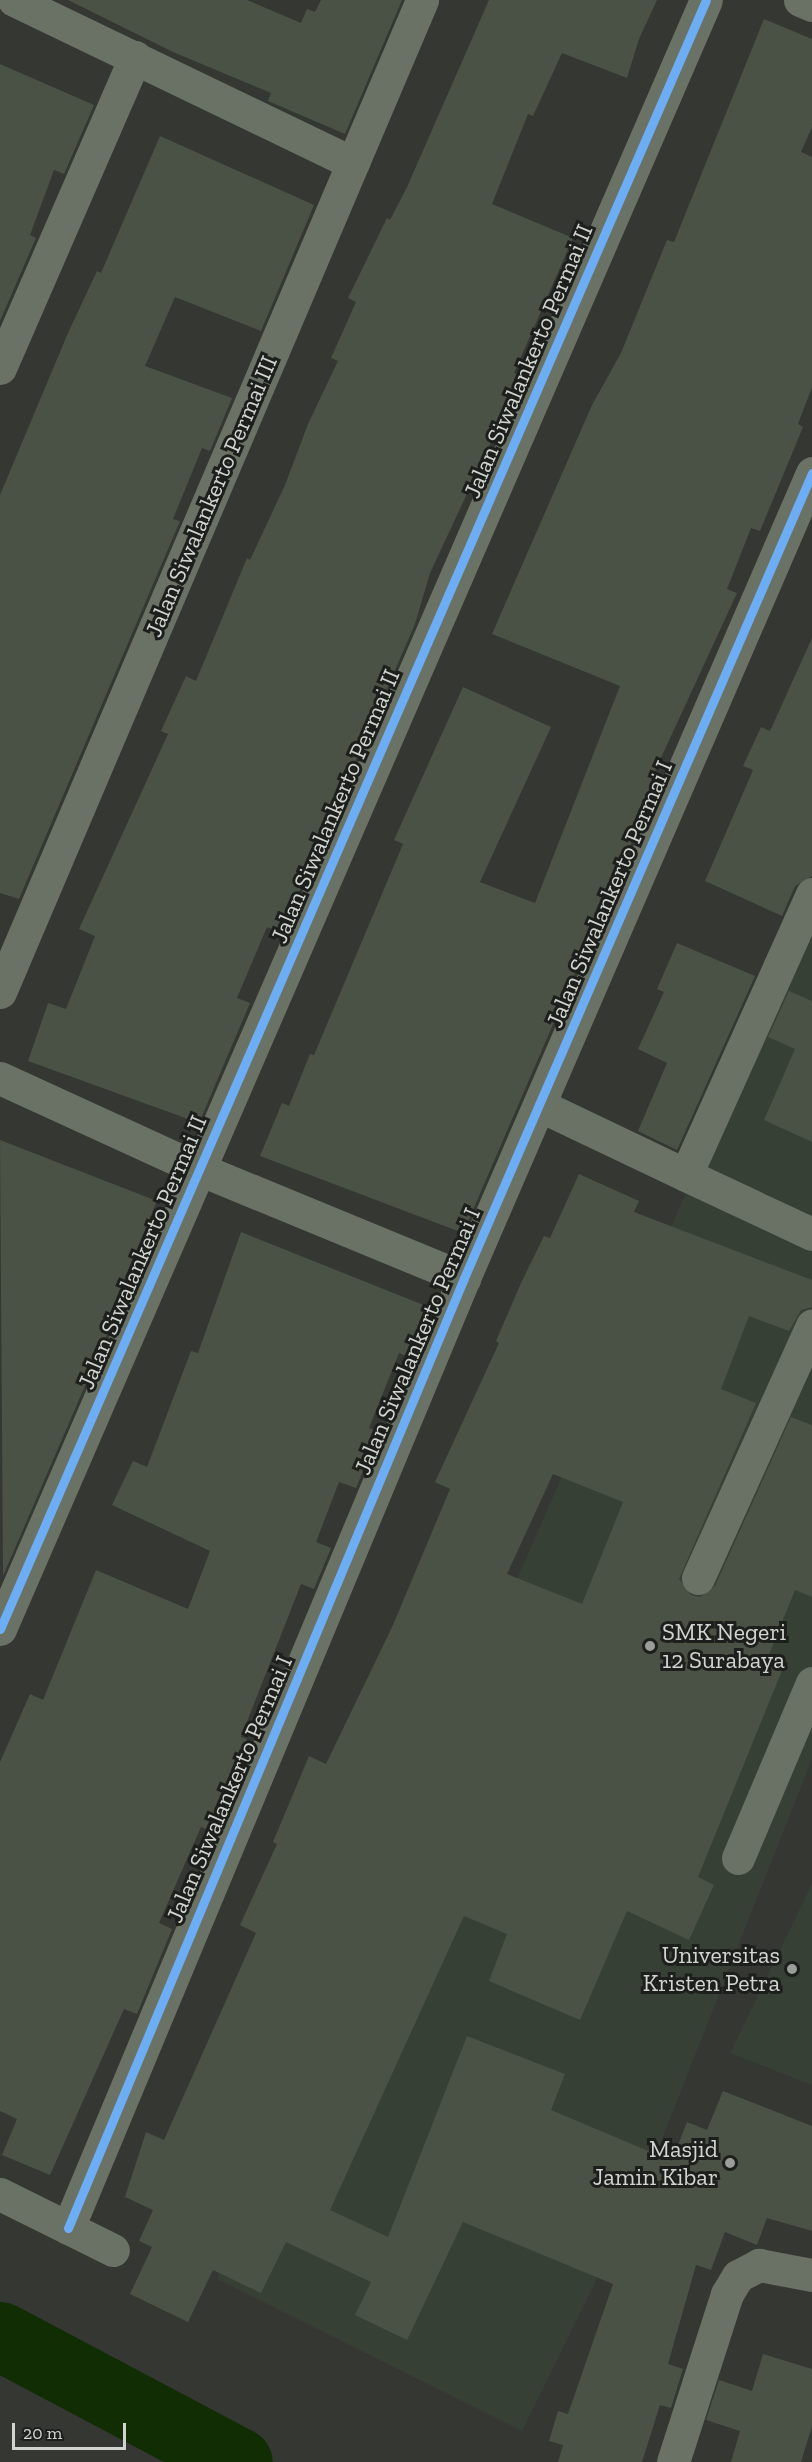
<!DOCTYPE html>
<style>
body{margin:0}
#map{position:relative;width:812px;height:2462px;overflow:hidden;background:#343732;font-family:"Zilla Slab",serif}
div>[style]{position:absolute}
.built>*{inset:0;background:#374034}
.river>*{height:69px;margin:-34.5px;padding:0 34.5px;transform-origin:34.5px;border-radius:34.5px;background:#102d04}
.building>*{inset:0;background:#4a5246}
.minor>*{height:33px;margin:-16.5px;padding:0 16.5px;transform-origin:16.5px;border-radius:16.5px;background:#697265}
.cycleway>*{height:9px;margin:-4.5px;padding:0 4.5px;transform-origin:4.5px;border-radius:4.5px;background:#6dadf4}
.dots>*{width:16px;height:16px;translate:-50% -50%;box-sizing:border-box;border:3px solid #1c1f1b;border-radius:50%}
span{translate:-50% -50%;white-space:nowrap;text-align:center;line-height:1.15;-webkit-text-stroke:6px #1c1f1b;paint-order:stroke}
.street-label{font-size:24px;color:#d1d5d0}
.poi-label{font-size:24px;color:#d1d5d0}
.left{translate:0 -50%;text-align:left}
.right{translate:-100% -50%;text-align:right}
.scale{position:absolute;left:12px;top:2423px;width:114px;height:27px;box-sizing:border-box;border:3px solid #d1d5d0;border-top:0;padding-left:8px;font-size:18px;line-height:21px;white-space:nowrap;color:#d1d5d0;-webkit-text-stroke:4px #1c1f1b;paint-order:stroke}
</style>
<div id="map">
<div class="built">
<div style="clip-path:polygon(812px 905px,812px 1759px,647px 2177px,522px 2431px,217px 2279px,242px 2207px)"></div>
<div style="clip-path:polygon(812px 1884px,812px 2085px,730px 2053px)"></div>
</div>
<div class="river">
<div style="left:0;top:2336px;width:269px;rotate:27.9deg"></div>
</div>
<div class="building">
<div style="clip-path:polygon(68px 0,247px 0,301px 23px,307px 9px,315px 12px,321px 0,402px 0,345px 134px,268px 101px,271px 93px,173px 52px)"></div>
<div style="clip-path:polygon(489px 0,657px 0,639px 39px,627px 78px,562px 53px,533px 116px,528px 114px,492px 204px,573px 238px,514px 373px,519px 375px,495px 434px,430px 573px,415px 624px,281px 933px,267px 927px,237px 998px,250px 1003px,199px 1123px,28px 1061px,48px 1003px,66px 1009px,95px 936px,79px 929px,168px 734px,161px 731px,186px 676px,196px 681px,247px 558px,250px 560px,285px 485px,308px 424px,338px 361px,331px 358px,356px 302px,348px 298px,387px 218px,390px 220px,407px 187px)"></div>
<div style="clip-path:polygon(764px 19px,812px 39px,812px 127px,801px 152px,812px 157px,812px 387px,798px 424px,803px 427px,760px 531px,751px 528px,727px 589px,737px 593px,654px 773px,661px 775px,658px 781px,463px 1233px,260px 1156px,282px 1103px,289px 1106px,310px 1054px,314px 1055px,403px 844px,394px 840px,463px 687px,551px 727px,480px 882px,535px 903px,620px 686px,492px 634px,592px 405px,621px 353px,667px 240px,674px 242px)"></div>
<div style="clip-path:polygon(0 64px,94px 105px,64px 174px,54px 170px,30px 235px,36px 238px,0 321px)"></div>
<div style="clip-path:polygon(160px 136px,314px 205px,261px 331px,175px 297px,145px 366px,232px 398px,210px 451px,202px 448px,173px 519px,180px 521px,19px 899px,0 893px,0 495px,68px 333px,97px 271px,101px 273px)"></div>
<div style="clip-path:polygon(812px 638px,812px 876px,795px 886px,782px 916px,705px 881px,753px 770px,743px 766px,761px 727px,770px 731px)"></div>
<div style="clip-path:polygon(677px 943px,755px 976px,677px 1150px,638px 1131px,667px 1063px,638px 1049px,664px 992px,657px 989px)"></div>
<div style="clip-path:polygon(789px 991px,812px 1001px,812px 1142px,764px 1120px,795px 1049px,768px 1037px)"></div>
<div style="clip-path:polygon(0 1140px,157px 1201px,114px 1304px,119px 1307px,3px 1576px)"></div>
<div style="clip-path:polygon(evenodd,579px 1174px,639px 1201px,634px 1212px,812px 1280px,812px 1307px,801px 1310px,789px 1331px,749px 1316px,721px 1389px,756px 1403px,679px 1579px,691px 1595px,700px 1597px,715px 1586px,791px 1417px,812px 1425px,812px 1597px,795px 1590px,768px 1657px,785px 1663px,698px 1877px,714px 1885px,689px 1940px,627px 1911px,580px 2020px,489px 1981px,507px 1934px,464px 1916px,330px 2210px,388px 2237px,467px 2036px,565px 2074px,551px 2110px,672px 2161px,687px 2122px,707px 2130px,723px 2091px,812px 2126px,812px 2231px,767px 2218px,757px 2245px,725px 2232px,711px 2270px,696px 2265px,668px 2364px,683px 2369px,671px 2408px,660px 2405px,642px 2462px,558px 2462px,563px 2445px,549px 2441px,558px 2411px,568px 2414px,613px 2284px,463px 2222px,407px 2340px,355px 2315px,371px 2282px,286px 2242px,261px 2293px,213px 2270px,188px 2322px,130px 2294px,152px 2247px,139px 2241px,153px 2210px,125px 2197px,146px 2132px,164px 2140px,256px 1933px,240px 1925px,277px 1844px,273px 1842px,309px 1756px,326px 1764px,393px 1625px,450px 1489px,435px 1482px,499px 1343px,496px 1341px,521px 1283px,544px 1236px,550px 1238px,579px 1174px,553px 1474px,623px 1502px,582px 1604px,507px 1574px,553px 1474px)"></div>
<div style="clip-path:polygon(241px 1232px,431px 1308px,410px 1358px,399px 1353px,369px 1428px,379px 1432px,356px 1488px,339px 1482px,316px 1542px,331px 1548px,314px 1589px,301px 1584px,241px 1737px,247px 1739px,231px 1777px,206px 1829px,201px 1827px,159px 1923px,172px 1929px,137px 2014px,124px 2009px,50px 2175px,2px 2155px,17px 2119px,0 2111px,0 1762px,30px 1694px,43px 1700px,96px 1570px,188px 1609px,210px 1551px,112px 1505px,133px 1461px,147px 1467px,191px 1351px,198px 1353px)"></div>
<div style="clip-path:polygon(763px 2354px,812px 2369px,812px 2426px,801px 2462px,731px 2462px,740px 2431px,706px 2420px,719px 2380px,752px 2391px)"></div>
</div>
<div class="minor">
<div style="left:14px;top:0;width:376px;rotate:25.7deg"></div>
<div style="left:800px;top:0;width:13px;rotate:23deg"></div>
<div style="left:0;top:368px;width:339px;rotate:-66.5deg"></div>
<div style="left:812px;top:894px;width:308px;rotate:114.2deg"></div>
<div style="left:686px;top:1175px;width:139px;rotate:25.1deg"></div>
<div style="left:0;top:992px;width:1078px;rotate:-66.95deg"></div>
<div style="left:0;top:1078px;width:219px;rotate:24.6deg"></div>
<div style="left:199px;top:1169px;width:287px;rotate:22.4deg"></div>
<div style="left:539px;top:1105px;width:163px;rotate:25.5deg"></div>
<div style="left:698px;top:1578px;width:277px;rotate:-65.7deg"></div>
<div style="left:0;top:1629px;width:1775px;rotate:-66.57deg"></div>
<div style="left:738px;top:1858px;width:190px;rotate:-67.1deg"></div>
<div style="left:0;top:2194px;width:126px;rotate:26.4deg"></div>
<div style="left:68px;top:2228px;width:1029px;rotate:-67.37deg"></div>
<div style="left:464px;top:1278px;width:877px;rotate:-66.62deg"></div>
<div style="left:673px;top:2462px;width:176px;rotate:-72.2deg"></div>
<div style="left:727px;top:2294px;width:21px;rotate:-59deg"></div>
<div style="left:738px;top:2276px;width:24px;rotate:-28deg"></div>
<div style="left:759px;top:2265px;width:54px;rotate:10.7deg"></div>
</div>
<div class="cycleway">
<div style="left:0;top:1629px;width:1775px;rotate:-66.57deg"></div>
<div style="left:68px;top:2228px;width:1029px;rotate:-67.37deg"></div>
<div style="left:464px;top:1278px;width:877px;rotate:-66.62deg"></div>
</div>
<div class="dots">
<div style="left:650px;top:1646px;background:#9a9e99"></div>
<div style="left:792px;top:1969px;background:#9a9e99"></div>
<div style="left:730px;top:2163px;background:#9a9e99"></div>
</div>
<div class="street-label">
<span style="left:528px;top:361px;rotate:-67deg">Jalan Siwalankerto Permai II</span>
<span style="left:211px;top:496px;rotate:-67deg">Jalan Siwalankerto Permai III</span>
<span style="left:335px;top:806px;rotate:-67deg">Jalan Siwalankerto Permai II</span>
<span style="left:609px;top:894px;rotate:-67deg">Jalan Siwalankerto Permai I</span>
<span style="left:142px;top:1252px;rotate:-67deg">Jalan Siwalankerto Permai II</span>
<span style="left:417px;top:1341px;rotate:-67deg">Jalan Siwalankerto Permai I</span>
<span style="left:229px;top:1789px;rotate:-67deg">Jalan Siwalankerto Permai I</span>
</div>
<div class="poi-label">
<span class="left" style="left:662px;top:1646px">SMK Negeri<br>12 Surabaya</span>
<span class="right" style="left:780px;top:1969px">Universitas<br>Kristen Petra</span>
<span class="right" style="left:718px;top:2163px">Masjid<br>Jamin Kibar</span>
</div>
<div class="scale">20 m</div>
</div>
